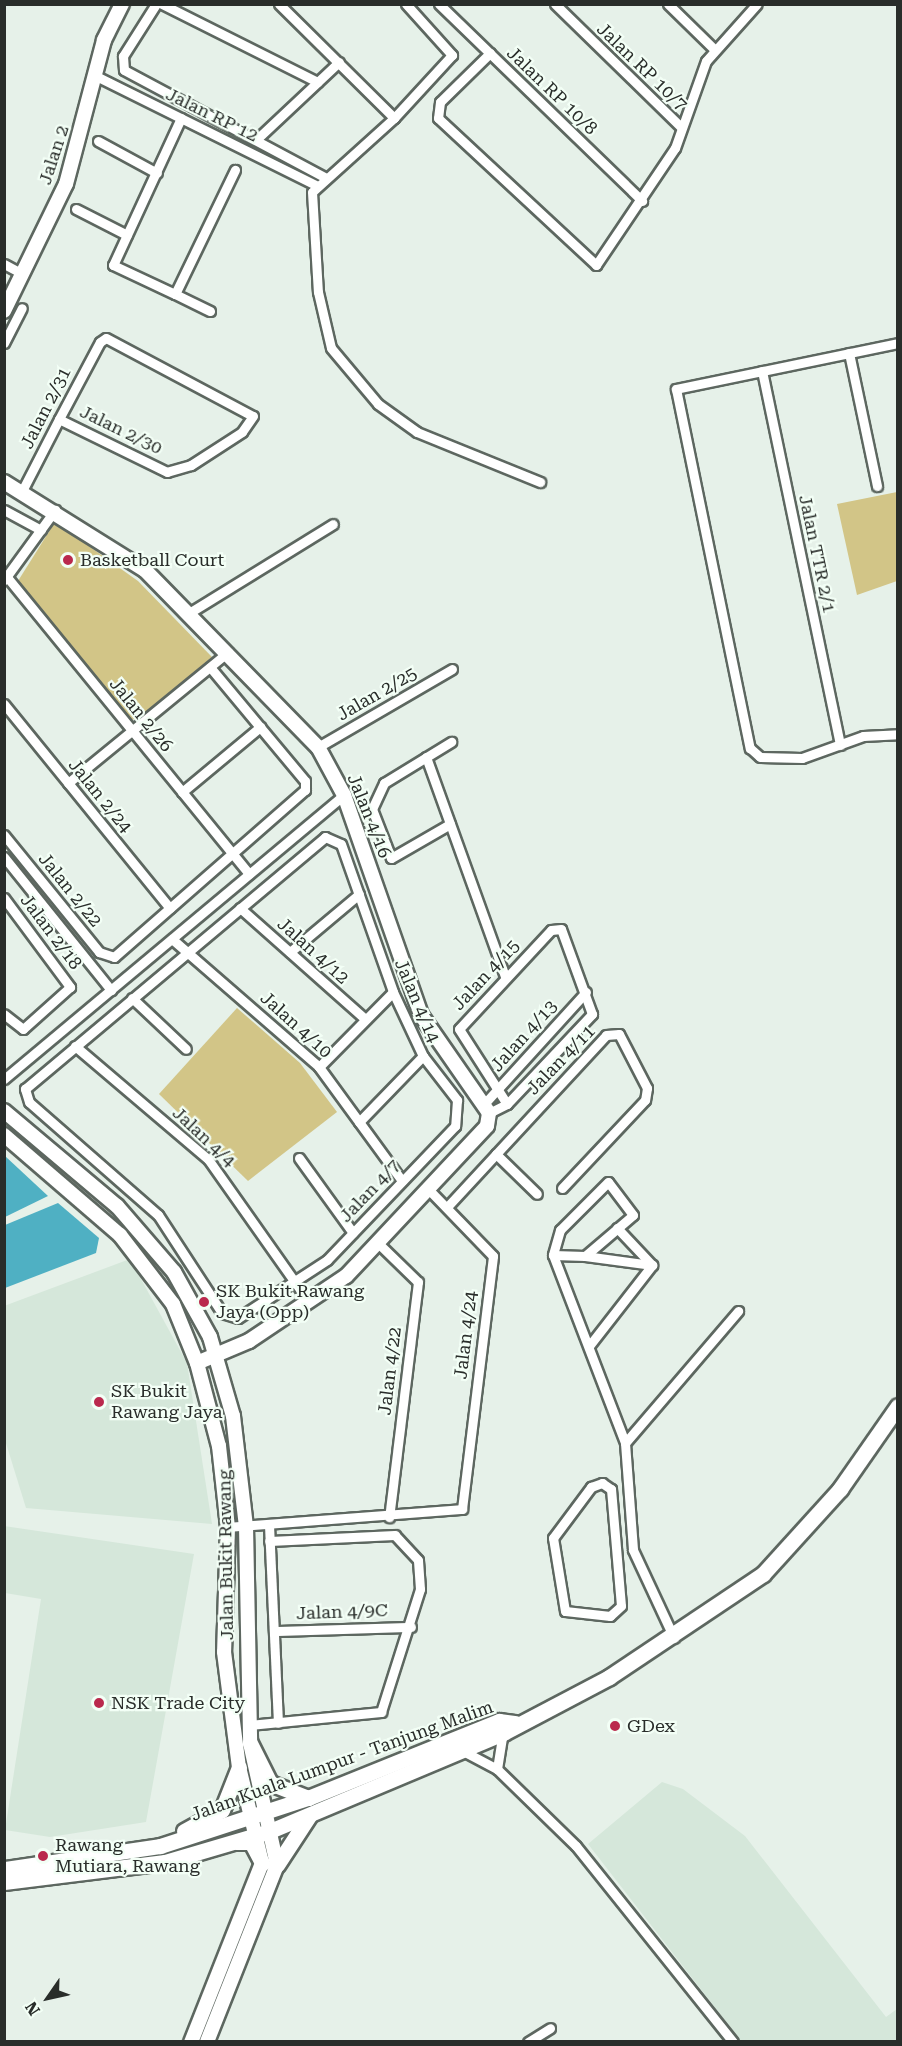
<!DOCTYPE html>
<style>
body{margin:0}
#map{position:relative;width:902px;height:2046px;overflow:hidden;background:#e6f1e9;font-family:"Roboto Serif",serif}
div>[style]{position:absolute}
.built>*{inset:0;background:#d5e7da}
.green>*{inset:0;background:#d2c587}
.water>*{inset:0;background:#4fb0c3}
.roads{filter:drop-shadow(2px 0 #5d6760) drop-shadow(-2px 0 #5d6760) drop-shadow(0 2px #5d6760) drop-shadow(0 -2px #5d6760)}
.street>*{height:9px;margin:-4.5px;padding:0 4.5px;transform-origin:4.5px;border-radius:4.5px;background:#fff}
.secondary>*{height:14px;margin:-7px;padding:0 7px;transform-origin:7px;border-radius:7px;background:#fff}
.primary>*{height:15px;margin:-7.5px;padding:0 7.5px;transform-origin:7.5px;border-radius:7.5px;background:#fff}
.dots>*{width:16px;height:16px;translate:-50% -50%;box-sizing:border-box;border:3px solid #f3fff6;border-radius:50%}
span{translate:-50% -50%;white-space:nowrap;text-align:center;line-height:1.15;-webkit-text-stroke:4.5px #f3fff6;paint-order:stroke}
.street-label{font-size:18px;color:#292d2a}
.poi-label{font-size:18px;color:#292d2a}
.left{translate:0 -50%;text-align:left}
.frame{position:absolute;inset:0;border:6px solid #292d2a;pointer-events:none}
.north{position:absolute;left:18px;top:1968px;width:60px;height:60px;-webkit-text-stroke:4px #f3fff6;paint-order:stroke;rotate:236deg;font-size:16px;font-weight:700;line-height:24px;text-align:center;color:#292d2a}
.north::after{content:'';display:block;margin:auto;width:21px;height:27px;background:#292d2a;clip-path:polygon(50% 0,100% 100%,50% 72%,0 100%)}
</style>
<div id="map">
<div class="built">
<div style="clip-path:polygon(130px 1259px,187px 1363px,212px 1524px,26px 1508px,5px 1440px,4px 1306px)"></div>
<div style="clip-path:polygon(4px 1526px,194px 1554px,146px 1822px,50px 1837px,5px 1830px,41px 1599px,5px 1593px)"></div>
<div style="clip-path:polygon(662px 1782px,683px 1789px,745px 1836px,886px 2017px,897px 2009px,897px 2041px,741px 2041px,588px 1844px)"></div>
</div>
<div class="green">
<div style="clip-path:polygon(897px 492px,897px 581px,857px 595px,837px 504px)"></div>
<div style="clip-path:polygon(55px 522px,138px 581px,212px 657px,139px 721px,126px 717px,18px 581px)"></div>
<div style="clip-path:polygon(237px 1008px,300px 1063px,337px 1112px,248px 1181px,159px 1094px)"></div>
</div>
<div class="water">
<div style="clip-path:polygon(5px 1156px,48px 1196px,5px 1217px,4px 1217px)"></div>
<div style="clip-path:polygon(58px 1203px,99px 1238px,96px 1253px,5px 1288px,5px 1225px)"></div>
</div>
<div class="roads">
<div class="street">
<div style="left:156px;top:4px;width:62px;rotate:122.4deg"></div>
<div style="left:123px;top:56px;width:14px;rotate:86deg"></div>
<div style="left:124px;top:70px;width:227px;rotate:28.1deg"></div>
<div style="left:162px;top:4px;width:174px;rotate:26.6deg"></div>
<div style="left:279px;top:4px;width:162px;rotate:44.7deg"></div>
<div style="left:406px;top:4px;width:69px;rotate:48deg"></div>
<div style="left:452px;top:55px;width:86px;rotate:132.6deg"></div>
<div style="left:394px;top:118px;width:110px;rotate:137.9deg"></div>
<div style="left:312px;top:192px;width:100px;rotate:86.6deg"></div>
<div style="left:318px;top:292px;width:57px;rotate:76.9deg"></div>
<div style="left:331px;top:348px;width:73px;rotate:50deg"></div>
<div style="left:378px;top:404px;width:48px;rotate:35.7deg"></div>
<div style="left:417px;top:432px;width:133px;rotate:22.1deg"></div>
<div style="left:439px;top:4px;width:283px;rotate:44.1deg"></div>
<div style="left:555px;top:4px;width:176px;rotate:44.3deg"></div>
<div style="left:668px;top:4px;width:64px;rotate:44.4deg"></div>
<div style="left:490px;top:53px;width:70px;rotate:135.6deg"></div>
<div style="left:440px;top:102px;width:16px;rotate:97deg"></div>
<div style="left:438px;top:118px;width:216px;rotate:42.9deg"></div>
<div style="left:596px;top:265px;width:141px;rotate:-56deg"></div>
<div style="left:675px;top:148px;width:92px;rotate:-70.4deg"></div>
<div style="left:706px;top:61px;width:76px;rotate:-48.2deg"></div>
<div style="left:94px;top:75px;width:248px;rotate:26.4deg"></div>
<div style="left:181px;top:118px;width:162px;rotate:114.8deg"></div>
<div style="left:113px;top:265px;width:68px;rotate:25.1deg"></div>
<div style="left:175px;top:294px;width:138px;rotate:-64.2deg"></div>
<div style="left:258px;top:138px;width:111px;rotate:-43.2deg"></div>
<div style="left:98px;top:141px;width:67px;rotate:28.5deg"></div>
<div style="left:76px;top:209px;width:57px;rotate:27deg"></div>
<div style="left:4px;top:264px;width:21px;rotate:28deg"></div>
<div style="left:175px;top:294px;width:39px;rotate:26deg"></div>
<div style="left:4px;top:343px;width:39px;rotate:-63deg"></div>
<div style="left:898px;top:343px;width:227px;rotate:168.3deg"></div>
<div style="left:676px;top:389px;width:367px;rotate:78.4deg"></div>
<div style="left:750px;top:748px;width:13px;rotate:42deg"></div>
<div style="left:760px;top:757px;width:42px;rotate:1.4deg"></div>
<div style="left:802px;top:758px;width:65px;rotate:-19.8deg"></div>
<div style="left:863px;top:736px;width:35px;rotate:-3deg"></div>
<div style="left:849px;top:353px;width:136px;rotate:78.1deg"></div>
<div style="left:762px;top:371px;width:382px;rotate:78.2deg"></div>
<div style="left:22px;top:491px;width:81px;rotate:-62.8deg"></div>
<div style="left:59px;top:419px;width:87px;rotate:-62deg"></div>
<div style="left:100px;top:342px;width:7px;rotate:-34deg"></div>
<div style="left:106px;top:338px;width:166px;rotate:28deg"></div>
<div style="left:253px;top:416px;width:19px;rotate:125deg"></div>
<div style="left:242px;top:432px;width:61px;rotate:147.1deg"></div>
<div style="left:191px;top:465px;width:25px;rotate:164deg"></div>
<div style="left:167px;top:472px;width:120px;rotate:-153.9deg"></div>
<div style="left:4px;top:510px;width:42px;rotate:28.4deg"></div>
<div style="left:7px;top:577px;width:383px;rotate:50.8deg"></div>
<div style="left:4px;top:580px;width:87px;rotate:-53.9deg"></div>
<div style="left:189px;top:613px;width:169px;rotate:-31.7deg"></div>
<div style="left:4px;top:704px;width:263px;rotate:50.9deg"></div>
<div style="left:318px;top:747px;width:155px;rotate:-30.2deg"></div>
<div style="left:426px;top:757px;width:233px;rotate:70.2deg"></div>
<div style="left:68px;top:783px;width:207px;rotate:-39.3deg"></div>
<div style="left:182px;top:792px;width:102px;rotate:-39.8deg"></div>
<div style="left:450px;top:824px;width:68px;rotate:150deg"></div>
<div style="left:391px;top:858px;width:53px;rotate:-111.2deg"></div>
<div style="left:372px;top:809px;width:29px;rotate:-65deg"></div>
<div style="left:384px;top:783px;width:79px;rotate:-31.5deg"></div>
<div style="left:4px;top:835px;width:151px;rotate:50.9deg"></div>
<div style="left:99px;top:952px;width:16px;rotate:18deg"></div>
<div style="left:114px;top:957px;width:254px;rotate:-41.2deg"></div>
<div style="left:305px;top:790px;width:9px;rotate:-90deg"></div>
<div style="left:305px;top:781px;width:148px;rotate:-129.8deg"></div>
<div style="left:325px;top:837px;width:17px;rotate:24deg"></div>
<div style="left:341px;top:844px;width:157px;rotate:70.6deg"></div>
<div style="left:393px;top:992px;width:71px;rotate:64.9deg"></div>
<div style="left:423px;top:1056px;width:56px;rotate:52.3deg"></div>
<div style="left:457px;top:1100px;width:26px;rotate:94deg"></div>
<div style="left:455px;top:1126px;width:185px;rotate:133.7deg"></div>
<div style="left:327px;top:1260px;width:106px;rotate:146.9deg"></div>
<div style="left:238px;top:1318px;width:17px;rotate:-163deg"></div>
<div style="left:222px;top:1313px;width:117px;rotate:-123.1deg"></div>
<div style="left:158px;top:1215px;width:171px;rotate:-138.8deg"></div>
<div style="left:29px;top:1102px;width:14px;rotate:-107deg"></div>
<div style="left:25px;top:1089px;width:392px;rotate:-40deg"></div>
<div style="left:4px;top:857px;width:171px;rotate:51.2deg"></div>
<div style="left:4px;top:898px;width:111px;rotate:53.4deg"></div>
<div style="left:70px;top:987px;width:63px;rotate:138.2deg"></div>
<div style="left:23px;top:1029px;width:24px;rotate:-142deg"></div>
<div style="left:240px;top:908px;width:166px;rotate:41.6deg"></div>
<div style="left:172px;top:939px;width:195px;rotate:41deg"></div>
<div style="left:319px;top:1067px;width:141px;rotate:53.9deg"></div>
<div style="left:290px;top:952px;width:90px;rotate:-40deg"></div>
<div style="left:132px;top:998px;width:74px;rotate:43.4deg"></div>
<div style="left:75px;top:1046px;width:175px;rotate:40.4deg"></div>
<div style="left:208px;top:1159px;width:175px;rotate:54.8deg"></div>
<div style="left:319px;top:1067px;width:105px;rotate:-45.4deg"></div>
<div style="left:4px;top:1079px;width:443px;rotate:-39.9deg"></div>
<div style="left:485px;top:1103px;width:150px;rotate:-47.7deg"></div>
<div style="left:489px;top:1113px;width:20px;rotate:-27deg"></div>
<div style="left:507px;top:1104px;width:124px;rotate:-46.6deg"></div>
<div style="left:592px;top:1014px;width:90px;rotate:-110deg"></div>
<div style="left:561px;top:929px;width:10px;rotate:174deg"></div>
<div style="left:551px;top:930px;width:135px;rotate:132.9deg"></div>
<div style="left:459px;top:1029px;width:89px;rotate:57.4deg"></div>
<div style="left:359px;top:1122px;width:92px;rotate:-45.9deg"></div>
<div style="left:496px;top:1154px;width:57px;rotate:44.3deg"></div>
<div style="left:299px;top:1158px;width:92px;rotate:54.2deg"></div>
<div style="left:447px;top:1207px;width:234px;rotate:-47.2deg"></div>
<div style="left:606px;top:1035px;width:13px;rotate:-4deg"></div>
<div style="left:619px;top:1034px;width:61px;rotate:62.6deg"></div>
<div style="left:647px;top:1088px;width:12px;rotate:99deg"></div>
<div style="left:645px;top:1100px;width:121px;rotate:133.3deg"></div>
<div style="left:380px;top:1245px;width:53px;rotate:44.2deg"></div>
<div style="left:418px;top:1282px;width:237px;rotate:97deg"></div>
<div style="left:553px;top:1255px;width:32px;rotate:2deg"></div>
<div style="left:585px;top:1256px;width:63px;rotate:-40.5deg"></div>
<div style="left:633px;top:1215px;width:41px;rotate:-127.1deg"></div>
<div style="left:608px;top:1182px;width:68px;rotate:135deg"></div>
<div style="left:560px;top:1230px;width:26px;rotate:106deg"></div>
<div style="left:553px;top:1255px;width:201px;rotate:69deg"></div>
<div style="left:625px;top:1443px;width:107px;rotate:85.7deg"></div>
<div style="left:633px;top:1550px;width:97px;rotate:65deg"></div>
<div style="left:585px;top:1256px;width:68px;rotate:7.7deg"></div>
<div style="left:589px;top:1346px;width:103px;rotate:-52.1deg"></div>
<div style="left:652px;top:1265px;width:51px;rotate:-133.4deg"></div>
<div style="left:625px;top:1443px;width:174px;rotate:-49.4deg"></div>
<div style="left:602px;top:1483px;width:11px;rotate:34deg"></div>
<div style="left:611px;top:1489px;width:117px;rotate:85.1deg"></div>
<div style="left:621px;top:1606px;width:15px;rotate:138deg"></div>
<div style="left:610px;top:1616px;width:45px;rotate:-173.7deg"></div>
<div style="left:565px;top:1611px;width:74px;rotate:-99.3deg"></div>
<div style="left:553px;top:1538px;width:64px;rotate:-53.3deg"></div>
<div style="left:591px;top:1487px;width:12px;rotate:-20deg"></div>
<div style="left:269px;top:1525px;width:198px;rotate:87.4deg"></div>
<div style="left:228px;top:1527px;width:235px;rotate:-4.4deg"></div>
<div style="left:462px;top:1509px;width:255px;rotate:-83deg"></div>
<div style="left:493px;top:1256px;width:92px;rotate:-134.1deg"></div>
<div style="left:274px;top:1631px;width:137px;rotate:-1.7deg"></div>
<div style="left:249px;top:1725px;width:133px;rotate:-5.6deg"></div>
<div style="left:381px;top:1712px;width:129px;rotate:-72.4deg"></div>
<div style="left:420px;top:1589px;width:29px;rotate:-94deg"></div>
<div style="left:418px;top:1560px;width:34px;rotate:-133deg"></div>
<div style="left:395px;top:1535px;width:126px;rotate:177.3deg"></div>
<div style="left:463px;top:1751px;width:38px;rotate:28deg"></div>
<div style="left:497px;top:1769px;width:110px;rotate:44.3deg"></div>
<div style="left:576px;top:1846px;width:251px;rotate:51.3deg"></div>
<div style="left:497px;top:1769px;width:36px;rotate:-81deg"></div>
<div style="left:528px;top:2042px;width:26px;rotate:-32deg"></div>
</div>
<div class="secondary">
<div style="left:4px;top:311px;width:141px;rotate:-64deg"></div>
<div style="left:66px;top:184px;width:149px;rotate:-75.2deg"></div>
<div style="left:104px;top:40px;width:40px;rotate:-63.4deg"></div>
<div style="left:4px;top:482px;width:166px;rotate:32deg"></div>
<div style="left:145px;top:570px;width:248px;rotate:45.7deg"></div>
<div style="left:318px;top:747px;width:55px;rotate:61.6deg"></div>
<div style="left:344px;top:795px;width:233px;rotate:70.7deg"></div>
<div style="left:421px;top:1015px;width:119px;rotate:55.2deg"></div>
<div style="left:489px;top:1113px;width:13px;rotate:99deg"></div>
<div style="left:487px;top:1126px;width:206px;rotate:133.2deg"></div>
<div style="left:346px;top:1276px;width:117px;rotate:146.2deg"></div>
<div style="left:249px;top:1341px;width:56px;rotate:157.1deg"></div>
<div style="left:4px;top:1111px;width:148px;rotate:40.1deg"></div>
<div style="left:117px;top:1206px;width:87px;rotate:49.2deg"></div>
<div style="left:174px;top:1272px;width:74px;rotate:61deg"></div>
<div style="left:210px;top:1337px;width:82px;rotate:73.8deg"></div>
<div style="left:233px;top:1416px;width:111px;rotate:83.3deg"></div>
<div style="left:246px;top:1526px;width:217px;rotate:88.9deg"></div>
<div style="left:250px;top:1743px;width:125px;rotate:77.5deg"></div>
<div style="left:277px;top:1865px;width:190px;rotate:111.6deg"></div>
<div style="left:4px;top:1135px;width:153px;rotate:40.8deg"></div>
<div style="left:120px;top:1235px;width:87px;rotate:52.5deg"></div>
<div style="left:173px;top:1304px;width:64px;rotate:67.9deg"></div>
<div style="left:197px;top:1363px;width:86px;rotate:75.2deg"></div>
<div style="left:219px;top:1446px;width:81px;rotate:83.7deg"></div>
<div style="left:228px;top:1527px;width:125px;rotate:91.8deg"></div>
<div style="left:224px;top:1652px;width:116px;rotate:82.6deg"></div>
<div style="left:239px;top:1767px;width:99px;rotate:76.5deg"></div>
<div style="left:262px;top:1863px;width:193px;rotate:111.6deg"></div>
</div>
<div class="primary">
<div style="left:250px;top:1743px;width:45px;rotate:63.4deg"></div>
<div style="left:270px;top:1783px;width:41px;rotate:21.5deg"></div>
<div style="left:184px;top:1831px;width:43px;rotate:-28.9deg"></div>
<div style="left:222px;top:1810px;width:46px;rotate:-68.4deg"></div>
<div style="left:236px;top:1842px;width:15px"></div>
<div style="left:251px;top:1842px;width:24px;rotate:62deg"></div>
<div style="left:277px;top:1865px;width:59px;rotate:-56.9deg"></div>
<div style="left:4px;top:1869px;width:158px;rotate:-8.4deg"></div>
<div style="left:160px;top:1846px;width:156px;rotate:-18deg"></div>
<div style="left:308px;top:1798px;width:206px;rotate:-22deg"></div>
<div style="left:499px;top:1721px;width:17px;rotate:7deg"></div>
<div style="left:4px;top:1882px;width:162px;rotate:-7.1deg"></div>
<div style="left:165px;top:1862px;width:109px;rotate:-16.4deg"></div>
<div style="left:270px;top:1831px;width:253px;rotate:-22.8deg"></div>
<div style="left:503px;top:1733px;width:120px;rotate:-27.8deg"></div>
<div style="left:609px;top:1677px;width:185px;rotate:-33.8deg"></div>
<div style="left:763px;top:1574px;width:115px;rotate:-47.8deg"></div>
<div style="left:840px;top:1489px;width:101px;rotate:-55.1deg"></div>
</div>
</div>
<div class="dots">
<div style="left:68px;top:560px;background:#ba294d"></div>
<div style="left:204px;top:1302px;background:#ba294d"></div>
<div style="left:99px;top:1402px;background:#ba294d"></div>
<div style="left:99px;top:1703px;background:#ba294d"></div>
<div style="left:615px;top:1726px;background:#ba294d"></div>
<div style="left:43px;top:1856px;background:#ba294d"></div>
</div>
<div class="street-label">
<span style="left:642px;top:67px;rotate:44deg">Jalan RP 10/7</span>
<span style="left:552px;top:91px;rotate:44deg">Jalan RP 10/8</span>
<span style="left:212px;top:115px;rotate:26deg">Jalan RP 12</span>
<span style="left:54px;top:155px;rotate:-72deg">Jalan 2</span>
<span style="left:46px;top:408px;rotate:-63deg">Jalan 2/31</span>
<span style="left:121px;top:430px;rotate:26deg">Jalan 2/30</span>
<span style="left:817px;top:554px;rotate:78deg">Jalan TTR 2/1</span>
<span style="left:377px;top:694px;rotate:-30deg">Jalan 2/25</span>
<span style="left:141px;top:715px;rotate:51deg">Jalan 2/26</span>
<span style="left:100px;top:796px;rotate:51deg">Jalan 2/24</span>
<span style="left:369px;top:816px;rotate:68deg">Jalan 4/16</span>
<span style="left:70px;top:890px;rotate:51deg">Jalan 2/22</span>
<span style="left:51px;top:932px;rotate:53deg">Jalan 2/18</span>
<span style="left:313px;top:951px;rotate:42deg">Jalan 4/12</span>
<span style="left:486px;top:975px;rotate:-47deg">Jalan 4/15</span>
<span style="left:417px;top:1001px;rotate:67deg">Jalan 4/14</span>
<span style="left:296px;top:1025px;rotate:42deg">Jalan 4/10</span>
<span style="left:524px;top:1036px;rotate:-48deg">Jalan 4/13</span>
<span style="left:561px;top:1060px;rotate:-46deg">Jalan 4/11</span>
<span style="left:204px;top:1137px;rotate:43deg">Jalan 4/4</span>
<span style="left:370px;top:1191px;rotate:-46deg">Jalan 4/7</span>
<span style="left:466px;top:1335px;rotate:-83deg">Jalan 4/24</span>
<span style="left:390px;top:1371px;rotate:-83deg">Jalan 4/22</span>
<span style="left:226px;top:1555px;rotate:-91deg">Jalan Bukit Rawang</span>
<span style="left:342px;top:1612px;rotate:-2deg">Jalan 4/9C</span>
<span style="left:342px;top:1761px;rotate:-20deg">Jalan Kuala Lumpur - Tanjung Malim</span>
</div>
<div class="poi-label">
<span class="left" style="left:80px;top:560px">Basketball Court</span>
<span class="left" style="left:216px;top:1302px">SK Bukit Rawang<br>Jaya (Opp)</span>
<span class="left" style="left:111px;top:1402px">SK Bukit<br>Rawang Jaya</span>
<span class="left" style="left:111px;top:1703px">NSK Trade City</span>
<span class="left" style="left:627px;top:1726px">GDex</span>
<span class="left" style="left:55px;top:1856px">Rawang<br>Mutiara, Rawang</span>
</div>
<div class="frame"></div>
<div class="north">N</div>
</div>
